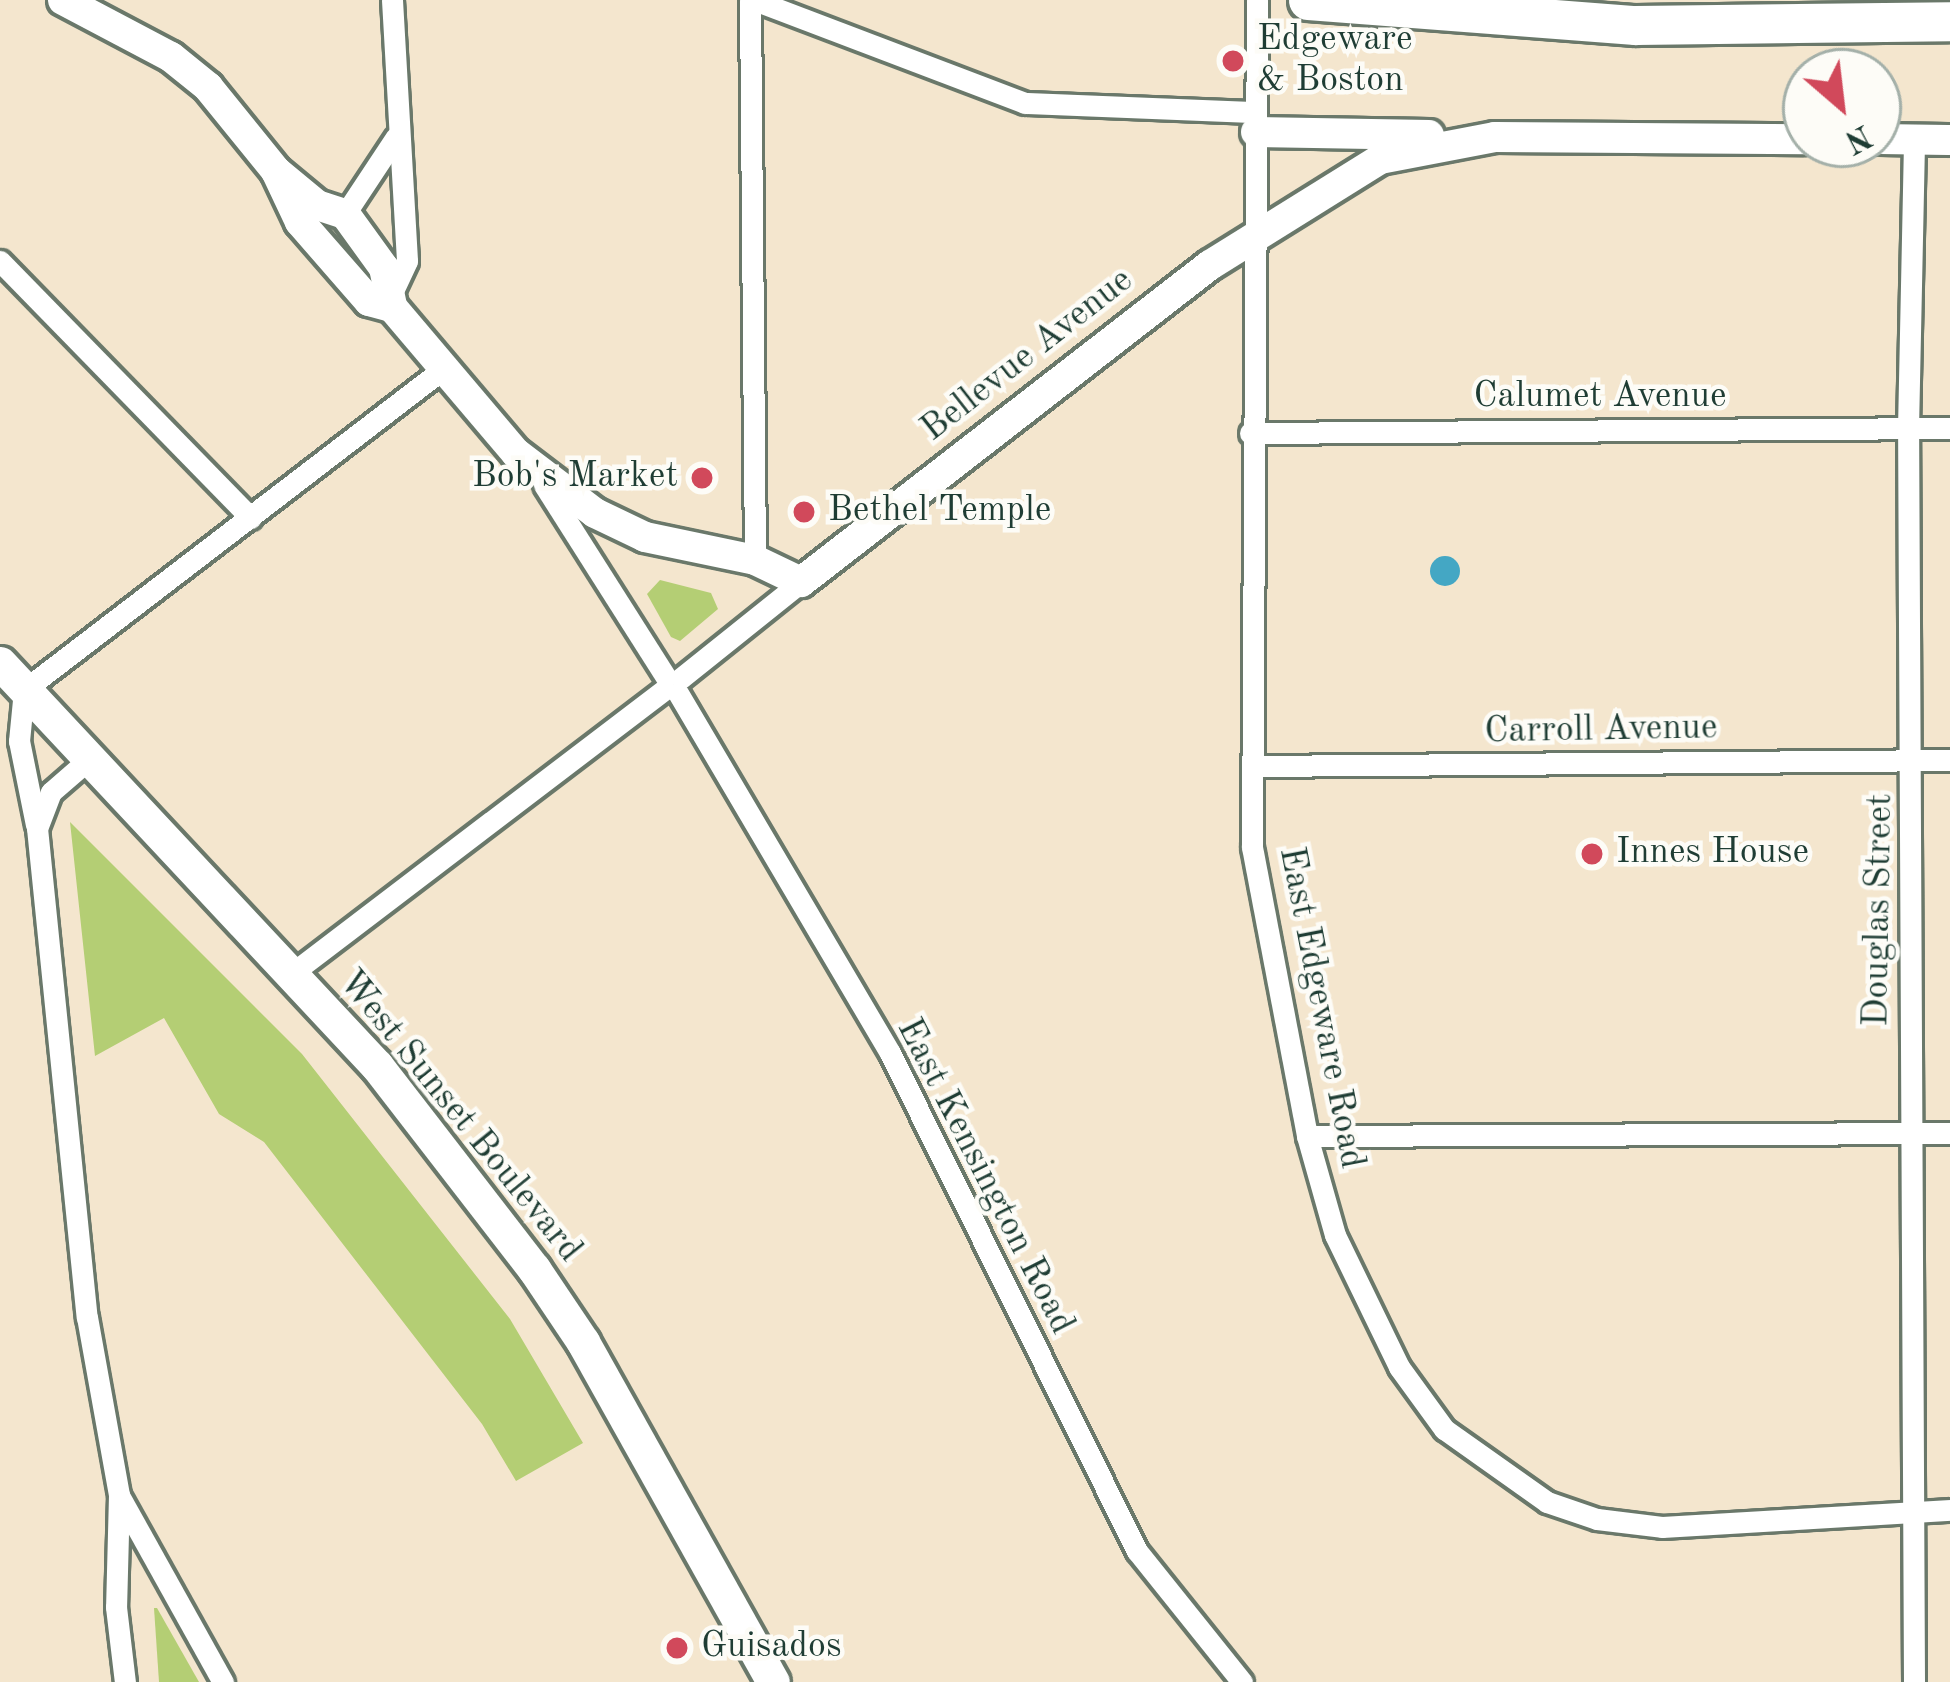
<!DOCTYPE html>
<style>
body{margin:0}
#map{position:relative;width:1950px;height:1682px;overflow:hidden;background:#f4e6ce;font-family:"Old Standard TT",serif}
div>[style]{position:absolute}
.green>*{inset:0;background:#b4ce74}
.water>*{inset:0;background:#44a7c4}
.round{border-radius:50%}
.roads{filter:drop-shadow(3px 0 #6a786a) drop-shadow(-3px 0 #6a786a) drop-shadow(0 3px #6a786a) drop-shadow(0 -3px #6a786a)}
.street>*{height:21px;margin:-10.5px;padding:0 10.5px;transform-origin:10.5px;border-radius:10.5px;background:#fff}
.secondary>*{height:30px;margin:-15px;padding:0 15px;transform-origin:15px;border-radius:15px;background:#fff}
.primary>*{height:33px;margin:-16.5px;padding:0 16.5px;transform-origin:16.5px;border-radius:16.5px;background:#fff}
.highway>*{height:39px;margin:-19.5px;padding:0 19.5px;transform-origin:19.5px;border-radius:19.5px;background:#fff}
.dots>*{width:33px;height:33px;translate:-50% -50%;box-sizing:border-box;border:6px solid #fdfcf7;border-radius:50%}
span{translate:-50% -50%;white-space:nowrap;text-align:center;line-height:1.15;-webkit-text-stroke:9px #fdfcf7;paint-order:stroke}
.poi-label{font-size:36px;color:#1f3d34}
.left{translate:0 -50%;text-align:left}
.right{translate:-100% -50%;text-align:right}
.street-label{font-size:36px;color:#1f3d34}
.north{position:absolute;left:1782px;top:48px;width:120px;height:120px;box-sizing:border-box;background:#fdfcf7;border:3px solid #a4b0a9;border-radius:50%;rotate:152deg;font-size:33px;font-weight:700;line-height:48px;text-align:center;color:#1f3d34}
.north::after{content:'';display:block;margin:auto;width:42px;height:54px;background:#d1495b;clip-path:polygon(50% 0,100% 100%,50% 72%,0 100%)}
</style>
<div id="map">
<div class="green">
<div style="clip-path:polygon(660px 580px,711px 593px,718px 609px,680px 641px,671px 637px,647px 594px)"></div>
<div style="clip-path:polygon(70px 822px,302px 1054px,510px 1319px,583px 1443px,516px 1481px,482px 1424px,264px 1142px,219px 1114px,164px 1018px,95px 1056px)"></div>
<div style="clip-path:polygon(154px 1608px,157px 1608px,199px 1682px,159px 1682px)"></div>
</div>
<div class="water">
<div class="round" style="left:1430px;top:556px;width:30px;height:30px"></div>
</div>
<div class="roads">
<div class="street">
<div style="left:392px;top:0;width:261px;rotate:86.7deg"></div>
<div style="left:407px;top:261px;width:31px;rotate:115deg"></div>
<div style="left:750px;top:0;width:560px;rotate:89.49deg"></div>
<div style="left:754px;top:0;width:290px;rotate:20.8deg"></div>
<div style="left:1025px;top:103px;width:229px;rotate:2.3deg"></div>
<div style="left:1257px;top:0;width:847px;rotate:90.34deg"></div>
<div style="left:1252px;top:847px;width:294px;rotate:79.2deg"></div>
<div style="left:1307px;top:1136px;width:103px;rotate:74.2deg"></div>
<div style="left:1335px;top:1235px;width:147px;rotate:64.1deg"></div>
<div style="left:1399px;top:1367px;width:77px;rotate:54deg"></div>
<div style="left:1444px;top:1429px;width:126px;rotate:35.3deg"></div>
<div style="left:1547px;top:1502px;width:53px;rotate:18.8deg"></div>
<div style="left:1597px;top:1519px;width:65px;rotate:7deg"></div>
<div style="left:1662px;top:1527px;width:289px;rotate:-3.4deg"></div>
<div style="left:345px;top:214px;width:92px;rotate:-56.5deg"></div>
<div style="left:0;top:261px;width:359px;rotate:45.7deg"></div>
<div style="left:1250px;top:433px;width:700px;rotate:-0.41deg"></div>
<div style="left:544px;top:485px;width:227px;rotate:57.6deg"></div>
<div style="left:681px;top:678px;width:154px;rotate:-38.7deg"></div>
<div style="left:678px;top:693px;width:418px;rotate:59.5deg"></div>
<div style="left:890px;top:1053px;width:556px;rotate:63.62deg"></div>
<div style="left:1137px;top:1551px;width:168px;rotate:51.3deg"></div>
<div style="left:88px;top:760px;width:49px;rotate:139.1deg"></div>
<div style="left:51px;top:792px;width:39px;rotate:111deg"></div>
<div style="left:37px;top:828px;width:492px;rotate:84.2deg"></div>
<div style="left:87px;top:1317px;width:181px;rotate:79.8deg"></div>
<div style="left:119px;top:1495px;width:112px;rotate:91.5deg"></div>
<div style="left:116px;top:1607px;width:76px;rotate:83.2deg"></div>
<div style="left:1254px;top:766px;width:696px;rotate:-0.49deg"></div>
<div style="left:36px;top:825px;width:86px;rotate:-101.4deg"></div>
<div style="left:19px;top:741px;width:51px;rotate:-84.4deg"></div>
<div style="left:24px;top:690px;width:528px;rotate:-37.46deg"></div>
<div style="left:291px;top:974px;width:469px;rotate:-37.3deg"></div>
<div style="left:1307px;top:1136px;width:643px;rotate:-0.27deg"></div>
<div style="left:121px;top:1499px;width:210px;rotate:60.9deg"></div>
<div style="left:1914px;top:1682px;width:1253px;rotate:-90.27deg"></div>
<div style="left:1908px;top:429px;width:289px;rotate:-88.8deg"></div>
</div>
<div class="secondary">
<div style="left:63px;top:0;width:122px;rotate:27.8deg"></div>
<div style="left:171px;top:57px;width:48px;rotate:39deg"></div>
<div style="left:208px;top:87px;width:108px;rotate:51deg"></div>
<div style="left:276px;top:171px;width:53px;rotate:39.7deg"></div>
<div style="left:317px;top:205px;width:29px;rotate:18deg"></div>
<div style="left:345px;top:214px;width:67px;rotate:54.2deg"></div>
<div style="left:384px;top:268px;width:40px;rotate:78deg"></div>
<div style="left:1256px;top:132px;width:173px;rotate:1deg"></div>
<div style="left:1878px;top:139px;width:72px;rotate:0.8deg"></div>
<div style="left:276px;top:171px;width:56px;rotate:64.8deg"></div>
<div style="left:300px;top:222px;width:105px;rotate:48.9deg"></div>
<div style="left:369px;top:301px;width:24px;rotate:15deg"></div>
<div style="left:392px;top:307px;width:192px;rotate:49.7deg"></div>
<div style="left:516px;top:453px;width:99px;rotate:37.2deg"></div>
<div style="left:595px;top:513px;width:55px;rotate:25.6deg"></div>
<div style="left:645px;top:537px;width:112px;rotate:11.8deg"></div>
<div style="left:755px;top:560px;width:51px;rotate:25.6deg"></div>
<div style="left:801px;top:582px;width:517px;rotate:-37.78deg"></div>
<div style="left:1210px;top:265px;width:200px;rotate:-31.9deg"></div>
<div style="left:1380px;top:159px;width:117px;rotate:-10.8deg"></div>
<div style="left:1495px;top:137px;width:311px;rotate:0.4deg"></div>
</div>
<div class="primary">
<div style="left:0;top:663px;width:552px;rotate:46.91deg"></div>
<div style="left:377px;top:1066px;width:257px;rotate:52.3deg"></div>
<div style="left:534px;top:1269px;width:88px;rotate:56.1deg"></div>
<div style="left:583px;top:1342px;width:389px;rotate:60.8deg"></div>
</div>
<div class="highway">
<div style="left:1308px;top:0;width:328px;rotate:4.4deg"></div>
<div style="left:1635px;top:25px;width:315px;rotate:-0.7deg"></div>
</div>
</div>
<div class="dots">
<div style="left:1233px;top:61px;background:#d1495b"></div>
<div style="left:702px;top:478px;background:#d1495b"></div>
<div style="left:804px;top:512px;background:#d1495b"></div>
<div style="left:1592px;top:854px;background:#d1495b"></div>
<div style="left:677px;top:1648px;background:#d1495b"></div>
</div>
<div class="poi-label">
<span class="left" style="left:1257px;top:61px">Edgeware<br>&amp; Boston</span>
<span class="right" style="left:678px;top:478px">Bob's Market</span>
<span class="left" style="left:828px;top:512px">Bethel Temple</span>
<span class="left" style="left:1616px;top:854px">Innes House</span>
<span class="left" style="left:701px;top:1648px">Guisados</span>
</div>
<div class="street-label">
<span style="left:1028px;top:356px;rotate:-38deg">Bellevue Avenue</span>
<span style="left:1600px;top:398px">Calumet Avenue</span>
<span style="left:1601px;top:731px;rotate:-1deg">Carroll Avenue</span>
<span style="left:1880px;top:910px;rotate:-89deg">Douglas Street</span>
<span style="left:1320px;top:1008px;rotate:79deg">East Edgeware Road</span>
<span style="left:459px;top:1117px;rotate:51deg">West Sunset Boulevard</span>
<span style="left:984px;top:1177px;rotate:63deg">East Kensington Road</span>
</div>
<div class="north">N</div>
</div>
